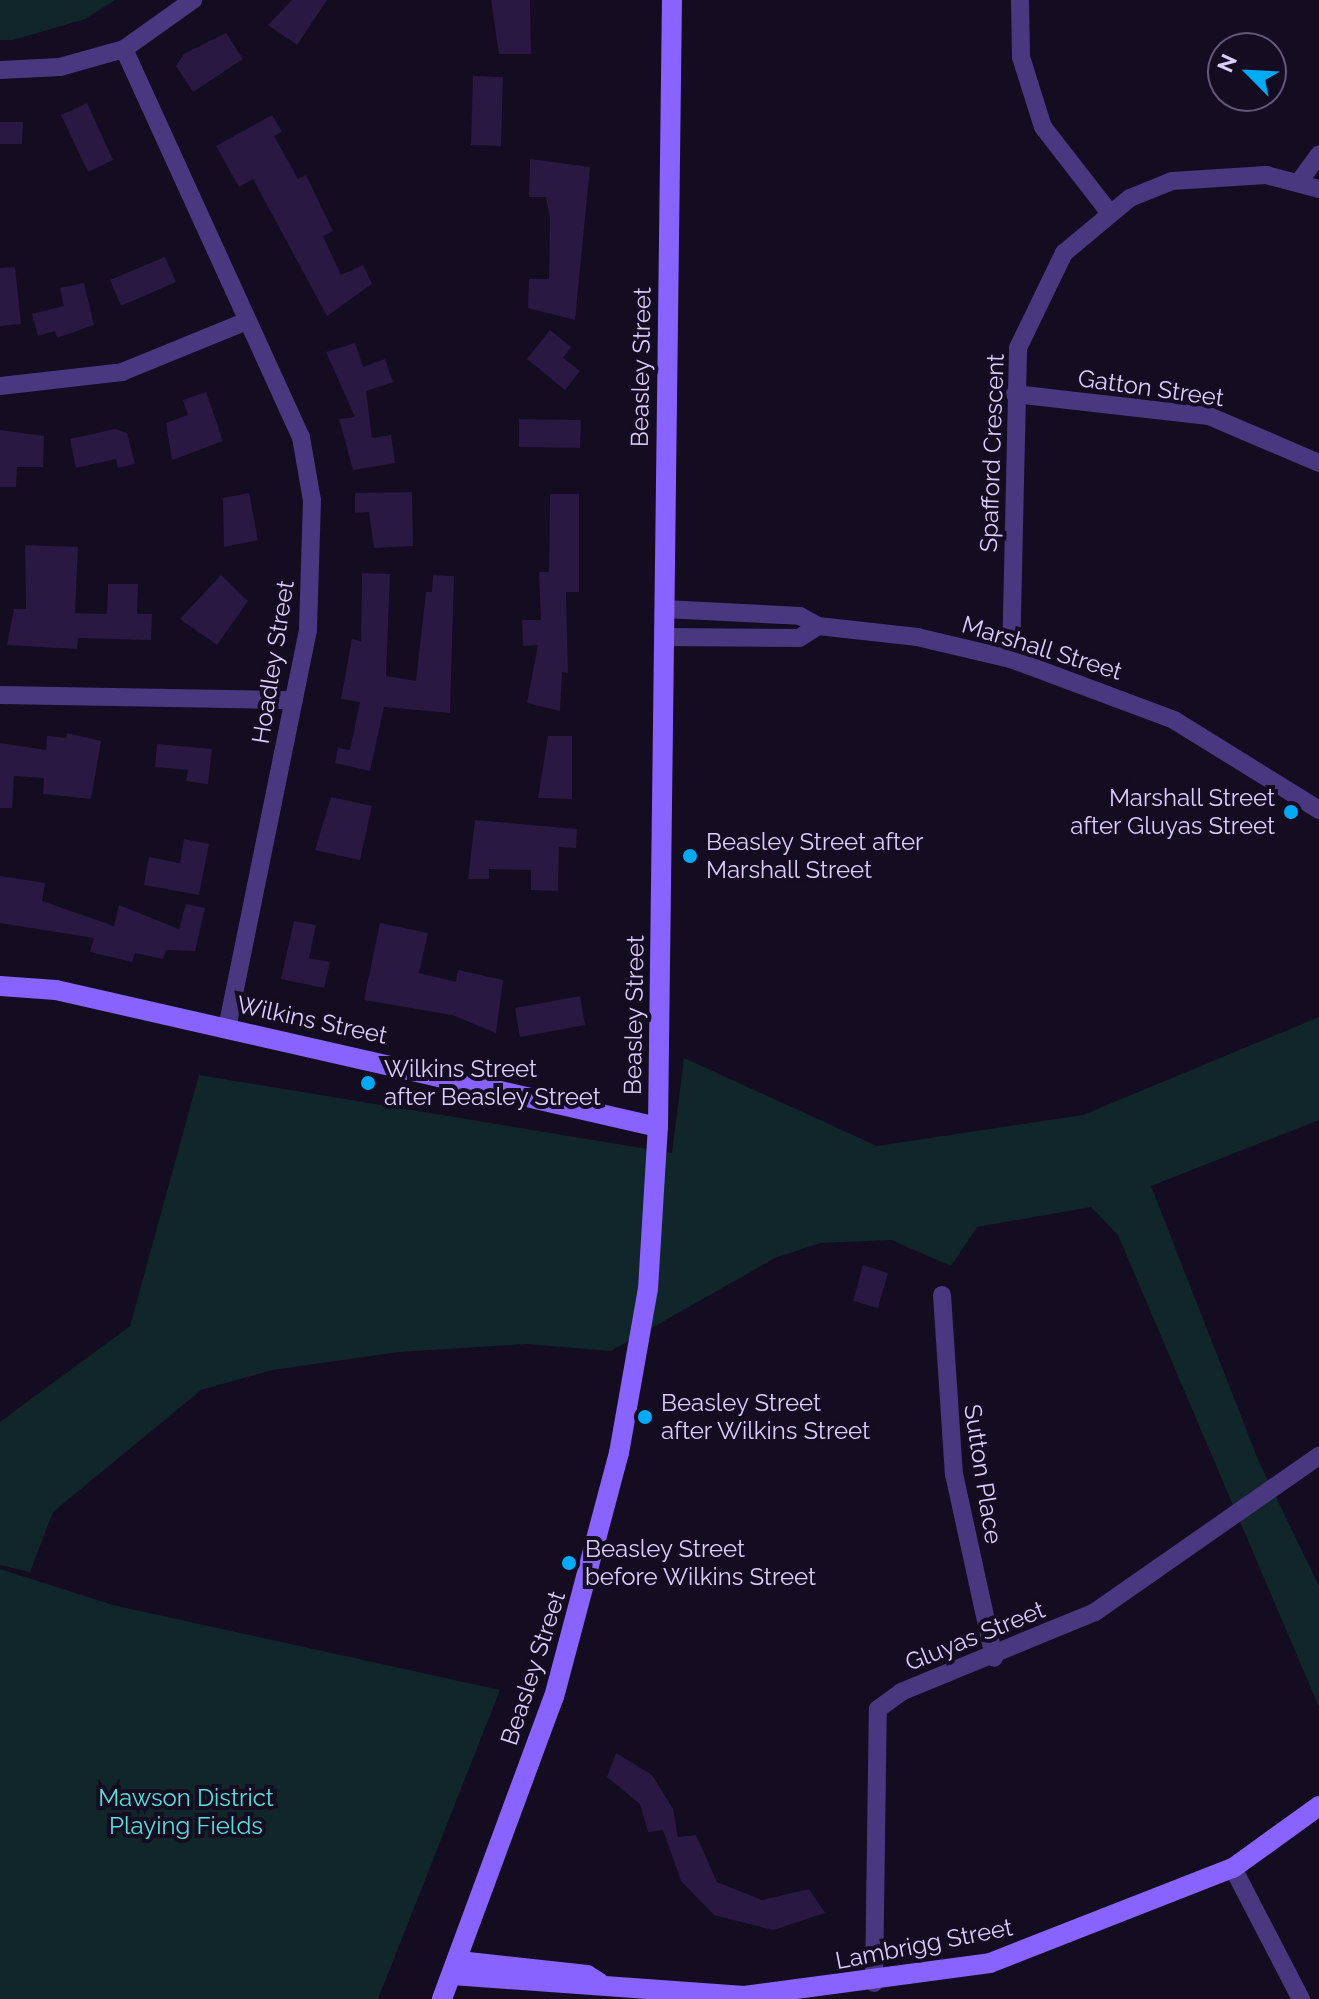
<!DOCTYPE html>
<style>
body{margin:0}
#map{position:relative;width:1319px;height:1999px;overflow:hidden;background:#140c20;font-family:Raleway,sans-serif}
div>[style]{position:absolute}
.green>*{inset:0;background:#10262a}
.building>*{inset:0;background:#291841}
.street>*{height:18px;margin:-9px;padding:0 9px;transform-origin:9px;border-radius:9px;background:#493780}
.secondary>*{height:20px;margin:-10px;padding:0 10px;transform-origin:10px;border-radius:10px;background:#8863ff}
.dots>*{width:22px;height:22px;translate:-50% -50%;box-sizing:border-box;border:4px solid #140c20;border-radius:50%}
span{translate:-50% -50%;white-space:nowrap;text-align:center;line-height:1.15;-webkit-text-stroke:8px #140c20;paint-order:stroke}
.street-label{font-size:24px;color:#dcccff}
.poi-label{font-size:24px;color:#dcccff}
.right{translate:-100% -50%;text-align:right}
.left{translate:0 -50%;text-align:left}
.park-label{font-size:24px;color:#57e0db}
.north{position:absolute;left:1207px;top:32px;width:80px;height:80px;box-sizing:border-box;background:#140c20;border:2px solid #645979;border-radius:50%;rotate:294deg;font-size:22px;font-weight:700;line-height:32px;text-align:center;color:#dcccff}
.north::after{content:'';display:block;margin:auto;width:28px;height:36px;background:#00aaf7;clip-path:polygon(50% 0,100% 100%,50% 72%,0 100%)}
</style>
<div id="map">
<div class="green">
<div style="clip-path:polygon(0 0,115px 0,85px 19px,13px 40px,0 40px)"></div>
<div style="clip-path:polygon(1319px 1017px,1319px 1120px,1151px 1186px,1259px 1462px,1319px 1586px,1319px 1707px,1118px 1235px,1091px 1207px,977px 1227px,951px 1266px,891px 1240px,820px 1243px,775px 1258px,611px 1351px,526px 1344px,399px 1352px,272px 1370px,201px 1390px,53px 1512px,30px 1572px,0 1565px,0 1422px,130px 1326px,199px 1075px,672px 1153px,684px 1058px,877px 1146px,1083px 1115px)"></div>
<div style="clip-path:polygon(0 1569px,113px 1605px,500px 1690px,378px 1999px,0 1999px)"></div>
</div>
<div class="building">
<div style="clip-path:polygon(292px 0,327px 0,297px 45px,268px 25px)"></div>
<div style="clip-path:polygon(491px 0,530px 0,531px 54px,499px 54px)"></div>
<div style="clip-path:polygon(226px 33px,243px 59px,193px 92px,176px 66px,184px 54px)"></div>
<div style="clip-path:polygon(473px 76px,503px 77px,501px 146px,471px 145px)"></div>
<div style="clip-path:polygon(87px 103px,113px 160px,88px 172px,61px 115px)"></div>
<div style="clip-path:polygon(272px 115px,282px 132px,274px 136px,298px 179px,306px 175px,333px 231px,323px 236px,341px 275px,363px 265px,372px 284px,327px 316px,253px 179px,239px 187px,216px 146px)"></div>
<div style="clip-path:polygon(0 122px,23px 122px,22px 144px,0 144px)"></div>
<div style="clip-path:polygon(530px 159px,590px 167px,575px 320px,528px 308px,529px 279px,549px 279px,550px 219px,546px 197px,529px 197px)"></div>
<div style="clip-path:polygon(165px 257px,176px 282px,121px 306px,110px 280px)"></div>
<div style="clip-path:polygon(15px 267px,21px 324px,0 326px,0 268px)"></div>
<div style="clip-path:polygon(84px 283px,94px 325px,57px 338px,55px 331px,38px 336px,32px 314px,64px 306px,60px 288px)"></div>
<div style="clip-path:polygon(550px 330px,571px 347px,563px 358px,580px 371px,565px 390px,527px 359px)"></div>
<div style="clip-path:polygon(355px 343px,363px 367px,385px 359px,393px 382px,366px 391px,372px 438px,391px 435px,395px 463px,353px 470px,339px 419px,355px 417px,326px 352px)"></div>
<div style="clip-path:polygon(206px 392px,223px 441px,172px 460px,166px 423px,188px 415px,183px 400px)"></div>
<div style="clip-path:polygon(519px 419px,581px 420px,580px 448px,519px 447px)"></div>
<div style="clip-path:polygon(115px 429px,127px 433px,135px 464px,118px 468px,116px 459px,76px 468px,70px 439px)"></div>
<div style="clip-path:polygon(0 430px,44px 436px,43px 467px,17px 467px,16px 487px,0 487px)"></div>
<div style="clip-path:polygon(412px 492px,413px 546px,374px 548px,369px 512px,355px 513px,355px 493px)"></div>
<div style="clip-path:polygon(249px 493px,258px 540px,224px 547px,223px 498px)"></div>
<div style="clip-path:polygon(550px 494px,579px 494px,579px 592px,566px 592px,568px 673px,562px 672px,560px 711px,527px 703px,538px 645px,523px 646px,522px 620px,541px 620px,539px 572px,549px 572px)"></div>
<div style="clip-path:polygon(25px 545px,78px 547px,75px 613px,107px 614px,108px 584px,138px 584px,137px 614px,152px 614px,151px 640px,78px 638px,77px 649px,7px 645px,14px 609px,26px 609px)"></div>
<div style="clip-path:polygon(362px 573px,390px 574px,386px 676px,416px 681px,426px 592px,432px 592px,433px 575px,454px 576px,450px 713px,384px 707px,370px 771px,335px 763px,338px 748px,350px 750px,360px 702px,341px 699px,352px 639px,361px 641px)"></div>
<div style="clip-path:polygon(221px 575px,248px 601px,217px 645px,180px 619px)"></div>
<div style="clip-path:polygon(67px 733px,101px 741px,91px 799px,43px 794px,44px 778px,14px 776px,12px 808px,0 808px,0 743px,46px 750px,47px 736px,66px 738px)"></div>
<div style="clip-path:polygon(548px 736px,572px 736px,572px 799px,538px 798px)"></div>
<div style="clip-path:polygon(157px 744px,212px 749px,208px 784px,186px 781px,188px 770px,155px 767px)"></div>
<div style="clip-path:polygon(331px 797px,372px 806px,360px 860px,315px 850px)"></div>
<div style="clip-path:polygon(475px 820px,577px 829px,576px 848px,559px 847px,558px 891px,531px 890px,531px 870px,489px 869px,489px 879px,468px 879px)"></div>
<div style="clip-path:polygon(184px 839px,209px 844px,199px 895px,144px 885px,149px 857px,180px 863px)"></div>
<div style="clip-path:polygon(0 876px,45px 883px,42px 901px,114px 926px,119px 905px,179px 929px,186px 904px,205px 908px,195px 951px,166px 950px,163px 959px,135px 953px,132px 962px,90px 952px,94px 938px,0 923px)"></div>
<div style="clip-path:polygon(294px 921px,316px 925px,309px 958px,330px 962px,324px 988px,281px 979px)"></div>
<div style="clip-path:polygon(380px 923px,428px 933px,419px 973px,456px 982px,458px 970px,503px 980px,496px 1033px,452px 1015px,364px 1000px)"></div>
<div style="clip-path:polygon(580px 996px,585px 1025px,520px 1037px,515px 1008px)"></div>
<div style="clip-path:polygon(863px 1265px,888px 1273px,878px 1308px,853px 1301px)"></div>
<div style="clip-path:polygon(616px 1753px,652px 1775px,673px 1809px,678px 1837px,696px 1835px,717px 1882px,762px 1900px,809px 1889px,825px 1913px,773px 1930px,714px 1915px,681px 1881px,663px 1830px,648px 1832px,640px 1804px,607px 1777px)"></div>
</div>
<div class="street">
<div style="left:1020px;top:0;width:57px;rotate:89deg"></div>
<div style="left:1021px;top:57px;width:73px;rotate:72.6deg"></div>
<div style="left:1043px;top:127px;width:108px;rotate:52.2deg"></div>
<div style="left:124px;top:49px;width:426px;rotate:65.5deg"></div>
<div style="left:301px;top:437px;width:65px;rotate:80.2deg"></div>
<div style="left:312px;top:501px;width:129px;rotate:91.8deg"></div>
<div style="left:308px;top:630px;width:406px;rotate:101.5deg"></div>
<div style="left:0;top:70px;width:60px;rotate:-2.9deg"></div>
<div style="left:60px;top:67px;width:66px;rotate:-15.7deg"></div>
<div style="left:124px;top:49px;width:85px;rotate:-35.4deg"></div>
<div style="left:1299px;top:182px;width:34px;rotate:-54deg"></div>
<div style="left:0;top:386px;width:123px;rotate:-6.5deg"></div>
<div style="left:122px;top:372px;width:135px;rotate:-22.2deg"></div>
<div style="left:1015px;top:394px;width:195px;rotate:6.5deg"></div>
<div style="left:1209px;top:416px;width:120px;rotate:23.1deg"></div>
<div style="left:664px;top:609px;width:136px;rotate:2.9deg"></div>
<div style="left:800px;top:616px;width:21px;rotate:29deg"></div>
<div style="left:818px;top:626px;width:100px;rotate:6.3deg"></div>
<div style="left:917px;top:637px;width:97px;rotate:13.2deg"></div>
<div style="left:1011px;top:659px;width:174px;rotate:20.5deg"></div>
<div style="left:1174px;top:720px;width:171px;rotate:31.8deg"></div>
<div style="left:664px;top:637px;width:135px;rotate:0.4deg"></div>
<div style="left:799px;top:638px;width:22px;rotate:-32deg"></div>
<div style="left:1011px;top:659px;width:311px;rotate:-88.7deg"></div>
<div style="left:1018px;top:348px;width:106px;rotate:-64.2deg"></div>
<div style="left:1064px;top:253px;width:86px;rotate:-39.8deg"></div>
<div style="left:1130px;top:198px;width:45px;rotate:-22deg"></div>
<div style="left:1172px;top:181px;width:94px;rotate:-3.7deg"></div>
<div style="left:1266px;top:175px;width:55px;rotate:14.8deg"></div>
<div style="left:0;top:695px;width:294px;rotate:1deg"></div>
<div style="left:942px;top:1295px;width:179px;rotate:86.2deg"></div>
<div style="left:954px;top:1474px;width:188px;rotate:77.7deg"></div>
<div style="left:1233px;top:1868px;width:148px;rotate:62.6deg"></div>
<div style="left:874px;top:1983px;width:274px;rotate:-89.2deg"></div>
<div style="left:878px;top:1709px;width:29px;rotate:-36deg"></div>
<div style="left:901px;top:1692px;width:210px;rotate:-22.4deg"></div>
<div style="left:1095px;top:1612px;width:273px;rotate:-34.9deg"></div>
</div>
<div class="secondary">
<div style="left:0;top:986px;width:56px;rotate:4.1deg"></div>
<div style="left:56px;top:990px;width:617px;rotate:12.82deg"></div>
<div style="left:459px;top:1961px;width:129px;rotate:6.2deg"></div>
<div style="left:587px;top:1975px;width:15px;rotate:32deg"></div>
<div style="left:452px;top:1975px;width:293px;rotate:4.1deg"></div>
<div style="left:744px;top:1996px;width:248px;rotate:-7.6deg"></div>
<div style="left:990px;top:1963px;width:261px;rotate:-21.4deg"></div>
<div style="left:1233px;top:1868px;width:106px;rotate:-35.8deg"></div>
<div style="left:442px;top:1999px;width:322px;rotate:-69.7deg"></div>
<div style="left:554px;top:1697px;width:253px;rotate:-75.1deg"></div>
<div style="left:619px;top:1453px;width:167px;rotate:-80deg"></div>
<div style="left:648px;top:1289px;width:162px;rotate:-86.5deg"></div>
<div style="left:658px;top:1127px;width:1127px;rotate:-89.29deg"></div>
</div>
<div class="dots">
<div style="left:1291px;top:812px;background:#00aaf7"></div>
<div style="left:690px;top:856px;background:#00aaf7"></div>
<div style="left:368px;top:1083px;background:#00aaf7"></div>
<div style="left:645px;top:1417px;background:#00aaf7"></div>
<div style="left:569px;top:1563px;background:#00aaf7"></div>
</div>
<div class="street-label">
<span style="left:641px;top:367px;rotate:-89deg">Beasley Street</span>
<span style="left:1151px;top:388px;rotate:8deg">Gatton Street</span>
<span style="left:992px;top:453px;rotate:-88deg">Spafford Crescent</span>
<span style="left:1042px;top:648px;rotate:17deg">Marshall Street</span>
<span style="left:273px;top:662px;rotate:-81deg">Hoadley Street</span>
<span style="left:634px;top:1015px;rotate:-89deg">Beasley Street</span>
<span style="left:312px;top:1020px;rotate:12deg">Wilkins Street</span>
<span style="left:983px;top:1474px;rotate:81deg">Sutton Place</span>
<span style="left:975px;top:1636px;rotate:-22deg">Gluyas Street</span>
<span style="left:533px;top:1668px;rotate:-72deg">Beasley Street</span>
<span style="left:924px;top:1944px;rotate:-11deg">Lambrigg Street</span>
</div>
<div class="poi-label">
<span class="right" style="left:1275px;top:812px">Marshall Street<br>after Gluyas Street</span>
<span class="left" style="left:706px;top:856px">Beasley Street after<br>Marshall Street</span>
<span class="left" style="left:384px;top:1083px">Wilkins Street<br>after Beasley Street</span>
<span class="left" style="left:661px;top:1417px">Beasley Street<br>after Wilkins Street</span>
<span class="left" style="left:585px;top:1563px">Beasley Street<br>before Wilkins Street</span>
</div>
<div class="park-label">
<span style="left:186px;top:1812px">Mawson District<br>Playing Fields</span>
</div>
<div class="north">N</div>
</div>
